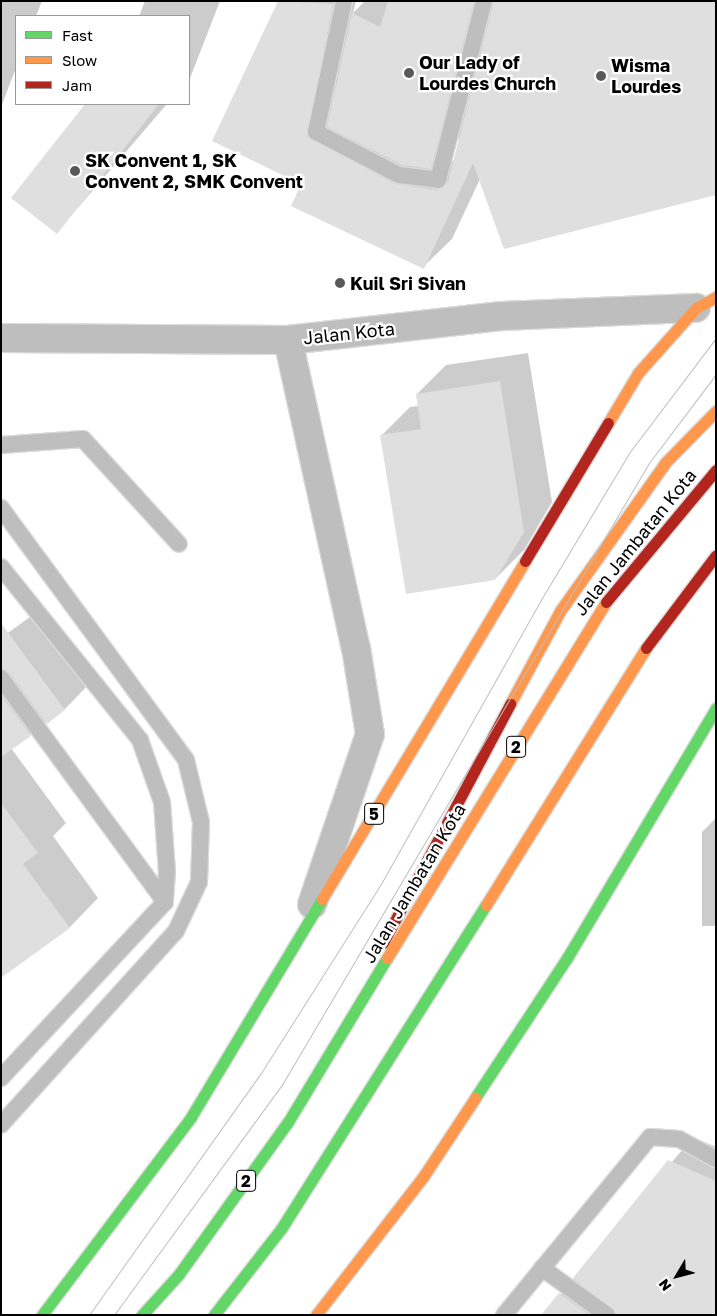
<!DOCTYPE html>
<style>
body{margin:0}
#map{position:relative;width:717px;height:1316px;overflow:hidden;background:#fff;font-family:"Golos Text",sans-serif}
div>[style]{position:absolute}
.shadow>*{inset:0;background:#0003}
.building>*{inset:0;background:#dfdfdf}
.roads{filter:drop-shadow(1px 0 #dbdbdb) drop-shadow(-1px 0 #dbdbdb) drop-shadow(0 1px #dbdbdb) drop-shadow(0 -1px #dbdbdb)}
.lane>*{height:16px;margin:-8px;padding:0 8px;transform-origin:8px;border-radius:8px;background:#bebebe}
.street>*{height:28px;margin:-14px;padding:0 14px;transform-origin:14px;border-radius:14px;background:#bebebe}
.fast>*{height:11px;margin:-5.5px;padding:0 5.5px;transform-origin:5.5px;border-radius:5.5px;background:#63d668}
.slow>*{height:11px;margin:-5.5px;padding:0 5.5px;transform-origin:5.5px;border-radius:5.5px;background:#ff974d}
.jam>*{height:11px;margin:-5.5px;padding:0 5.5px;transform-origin:5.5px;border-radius:5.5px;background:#b3261e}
.tram>*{height:1px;margin:-0.5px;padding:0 0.5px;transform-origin:0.5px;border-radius:0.5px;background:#bebebe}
.dots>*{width:14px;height:14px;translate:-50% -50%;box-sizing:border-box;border:2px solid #fff;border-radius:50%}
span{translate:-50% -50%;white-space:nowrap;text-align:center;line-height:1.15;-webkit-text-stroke:4.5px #fff;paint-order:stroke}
.shield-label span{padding:1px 4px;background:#fff;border:1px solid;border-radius:4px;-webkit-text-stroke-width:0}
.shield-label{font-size:16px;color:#000;font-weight:700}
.poi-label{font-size:18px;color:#000;font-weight:700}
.left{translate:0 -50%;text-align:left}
.street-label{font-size:18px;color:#000}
.frame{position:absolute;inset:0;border:2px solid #000;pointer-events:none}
.legend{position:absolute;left:15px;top:15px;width:175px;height:90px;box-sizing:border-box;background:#fff;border:1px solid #999;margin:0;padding:6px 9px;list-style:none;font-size:15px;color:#000}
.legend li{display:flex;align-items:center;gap:10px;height:25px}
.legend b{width:25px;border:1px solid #999}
.north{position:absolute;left:652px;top:1251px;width:50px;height:50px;-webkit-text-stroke:4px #fff;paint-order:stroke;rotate:233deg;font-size:14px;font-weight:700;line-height:20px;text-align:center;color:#000}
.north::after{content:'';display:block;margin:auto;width:18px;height:22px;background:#000;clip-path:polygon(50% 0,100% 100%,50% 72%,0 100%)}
</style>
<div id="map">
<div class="shadow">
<div style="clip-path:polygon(1px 1px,42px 1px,36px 16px,16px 16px,16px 68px,1px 107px)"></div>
<div style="clip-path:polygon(145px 1px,220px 1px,189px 81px,189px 16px,139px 16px)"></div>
<div style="clip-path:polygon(evenodd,280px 1px,356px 1px,353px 13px,365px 1px,716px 1px,480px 179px,452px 239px,423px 267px,303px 183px,280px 1px,460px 138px,454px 161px,439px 159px,460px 138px)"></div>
<div style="clip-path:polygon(87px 104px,167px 104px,57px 232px,13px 197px)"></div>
<div style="clip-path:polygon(528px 353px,552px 502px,524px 550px,495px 579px,381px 436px,410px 407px,419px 406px,417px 394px,446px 365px)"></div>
<div style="clip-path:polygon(41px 609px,93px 680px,65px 709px,11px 748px,66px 823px,53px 836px,98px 898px,70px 927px,1px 977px,1px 638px)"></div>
<div style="clip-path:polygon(716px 818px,716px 926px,702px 926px,702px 832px)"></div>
<div style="clip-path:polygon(693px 1137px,716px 1147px,716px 1299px,703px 1315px,543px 1315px)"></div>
</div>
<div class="building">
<div style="clip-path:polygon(278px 1px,333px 4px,307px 137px,395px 184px,437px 190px,448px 182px,494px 1px,716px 1px,716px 195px,504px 249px,473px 163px,424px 269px,291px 206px,301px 184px,212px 141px)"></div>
<div style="clip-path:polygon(388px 1px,474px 1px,431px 169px,402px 165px,327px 127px,352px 13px,380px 27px)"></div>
<div style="clip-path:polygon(85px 104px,159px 104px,57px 234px,11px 198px)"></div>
<div style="clip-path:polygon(500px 381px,524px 532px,495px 580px,406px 594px,380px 435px,421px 429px,416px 394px)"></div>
<div style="clip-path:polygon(1px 623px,65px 710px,47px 724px,9px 672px,1px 668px)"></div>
<div style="clip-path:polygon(1px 695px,31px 736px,1px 757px)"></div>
<div style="clip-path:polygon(1px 803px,38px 853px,23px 864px,70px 928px,1px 978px)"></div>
<div style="clip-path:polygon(668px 1160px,716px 1181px,716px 1315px,617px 1315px,573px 1278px)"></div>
<div style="clip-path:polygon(559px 1293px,590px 1315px,541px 1315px)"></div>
</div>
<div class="roads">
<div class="lane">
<div style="left:344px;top:1px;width:134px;rotate:102.1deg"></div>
<div style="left:316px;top:132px;width:93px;rotate:27.4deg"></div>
<div style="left:399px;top:175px;width:39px;rotate:7deg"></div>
<div style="left:438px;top:180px;width:185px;rotate:-75.6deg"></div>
<div style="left:1px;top:445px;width:82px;rotate:-4.2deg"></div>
<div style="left:83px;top:439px;width:142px;rotate:47.6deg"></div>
<div style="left:1px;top:508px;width:313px;rotate:53.7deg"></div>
<div style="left:186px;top:760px;width:64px;rotate:76.4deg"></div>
<div style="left:201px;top:822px;width:60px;rotate:91.9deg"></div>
<div style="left:199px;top:882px;width:54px;rotate:115.1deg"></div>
<div style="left:176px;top:931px;width:261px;rotate:132.1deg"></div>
<div style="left:1px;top:567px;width:222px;rotate:51.2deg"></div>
<div style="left:140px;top:740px;width:66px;rotate:70.5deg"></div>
<div style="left:162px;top:802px;width:69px;rotate:85.9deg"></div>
<div style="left:167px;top:871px;width:31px;rotate:94deg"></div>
<div style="left:165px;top:902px;width:241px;rotate:133deg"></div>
<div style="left:1px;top:678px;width:278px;rotate:53.8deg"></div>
<div style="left:542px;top:1268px;width:80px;rotate:35.9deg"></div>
<div style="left:504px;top:1315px;width:230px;rotate:-50.6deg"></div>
<div style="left:650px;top:1137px;width:29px;rotate:4deg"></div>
<div style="left:679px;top:1139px;width:42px;rotate:28.4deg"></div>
</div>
<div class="street">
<div style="left:1px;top:338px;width:287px;rotate:0.4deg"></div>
<div style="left:288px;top:340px;width:215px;rotate:-6.4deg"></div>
<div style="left:502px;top:316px;width:194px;rotate:-2.4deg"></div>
<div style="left:288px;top:340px;width:315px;rotate:77.6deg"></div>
<div style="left:356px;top:648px;width:87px;rotate:80.8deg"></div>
<div style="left:370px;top:734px;width:180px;rotate:108.8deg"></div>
</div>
<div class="fast">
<div style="left:475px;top:1098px;width:168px;rotate:-56.7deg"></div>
<div style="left:567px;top:958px;width:291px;rotate:-59.2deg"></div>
<div style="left:42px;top:1315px;width:248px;rotate:-53deg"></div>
<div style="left:191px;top:1117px;width:254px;rotate:-59deg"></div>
<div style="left:142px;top:1315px;width:55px;rotate:-47.9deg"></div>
<div style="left:179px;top:1274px;width:187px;rotate:-54.4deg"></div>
<div style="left:288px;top:1122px;width:192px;rotate:-58.9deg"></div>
<div style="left:214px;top:1315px;width:109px;rotate:-52.1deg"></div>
<div style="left:281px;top:1229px;width:383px;rotate:-57.7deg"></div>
</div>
<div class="slow">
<div style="left:608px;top:423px;width:58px;rotate:-59deg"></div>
<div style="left:638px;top:373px;width:87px;rotate:-48.3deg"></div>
<div style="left:696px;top:308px;width:23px;rotate:-29deg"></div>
<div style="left:510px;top:704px;width:106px;rotate:-61.7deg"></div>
<div style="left:560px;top:611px;width:181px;rotate:-54.6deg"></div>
<div style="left:665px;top:463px;width:73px;rotate:-45.6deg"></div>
<div style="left:322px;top:899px;width:394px;rotate:-59deg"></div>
<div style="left:486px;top:905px;width:303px;rotate:-58.1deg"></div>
<div style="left:387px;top:958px;width:418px;rotate:-58.4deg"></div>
<div style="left:316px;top:1315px;width:175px;rotate:-52.2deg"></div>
<div style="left:423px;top:1177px;width:95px;rotate:-56.6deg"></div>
</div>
<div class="jam">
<div style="left:525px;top:561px;width:161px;rotate:-59deg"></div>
<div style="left:606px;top:602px;width:172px;rotate:-50.2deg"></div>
<div style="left:646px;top:648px;width:116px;rotate:-53deg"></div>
<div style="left:383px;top:943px;width:271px;rotate:-62deg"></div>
</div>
</div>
<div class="tram">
<div style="left:89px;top:1315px;width:297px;rotate:-54.6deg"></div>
<div style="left:261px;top:1073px;width:226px;rotate:-57.6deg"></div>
<div style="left:382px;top:882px;width:326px;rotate:-60.6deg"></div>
<div style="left:542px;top:598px;width:169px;rotate:-59deg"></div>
<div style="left:629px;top:453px;width:144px;rotate:-52.9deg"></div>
<div style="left:114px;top:1315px;width:287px;rotate:-53.9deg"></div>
<div style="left:283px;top:1083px;width:720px;rotate:-59.45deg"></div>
<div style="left:649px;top:463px;width:111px;rotate:-53deg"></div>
</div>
<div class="dots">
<div style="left:409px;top:73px;background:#595959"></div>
<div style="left:601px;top:76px;background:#595959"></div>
<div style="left:75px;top:171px;background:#595959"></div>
<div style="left:340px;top:283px;background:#595959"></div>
</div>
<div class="shield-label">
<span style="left:516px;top:747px">2</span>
<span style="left:374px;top:814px">5</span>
<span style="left:246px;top:1181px">2</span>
</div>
<div class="poi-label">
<span class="left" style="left:419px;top:73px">Our Lady of<br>Lourdes Church</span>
<span class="left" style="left:611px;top:76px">Wisma<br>Lourdes</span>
<span class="left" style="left:85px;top:171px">SK Convent 1, SK<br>Convent 2, SMK Convent</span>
<span class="left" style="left:350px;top:283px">Kuil Sri Sivan</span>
</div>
<div class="street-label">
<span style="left:349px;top:333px;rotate:-6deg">Jalan Kota</span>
<span style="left:635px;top:542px;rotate:-51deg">Jalan Jambatan Kota</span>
<span style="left:414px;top:883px;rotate:-59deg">Jalan Jambatan Kota</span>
</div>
<div class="frame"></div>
<ul class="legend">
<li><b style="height:6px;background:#63d668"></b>Fast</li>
<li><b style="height:6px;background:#ff974d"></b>Slow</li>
<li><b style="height:6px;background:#b3261e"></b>Jam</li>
</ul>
<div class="north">N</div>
</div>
